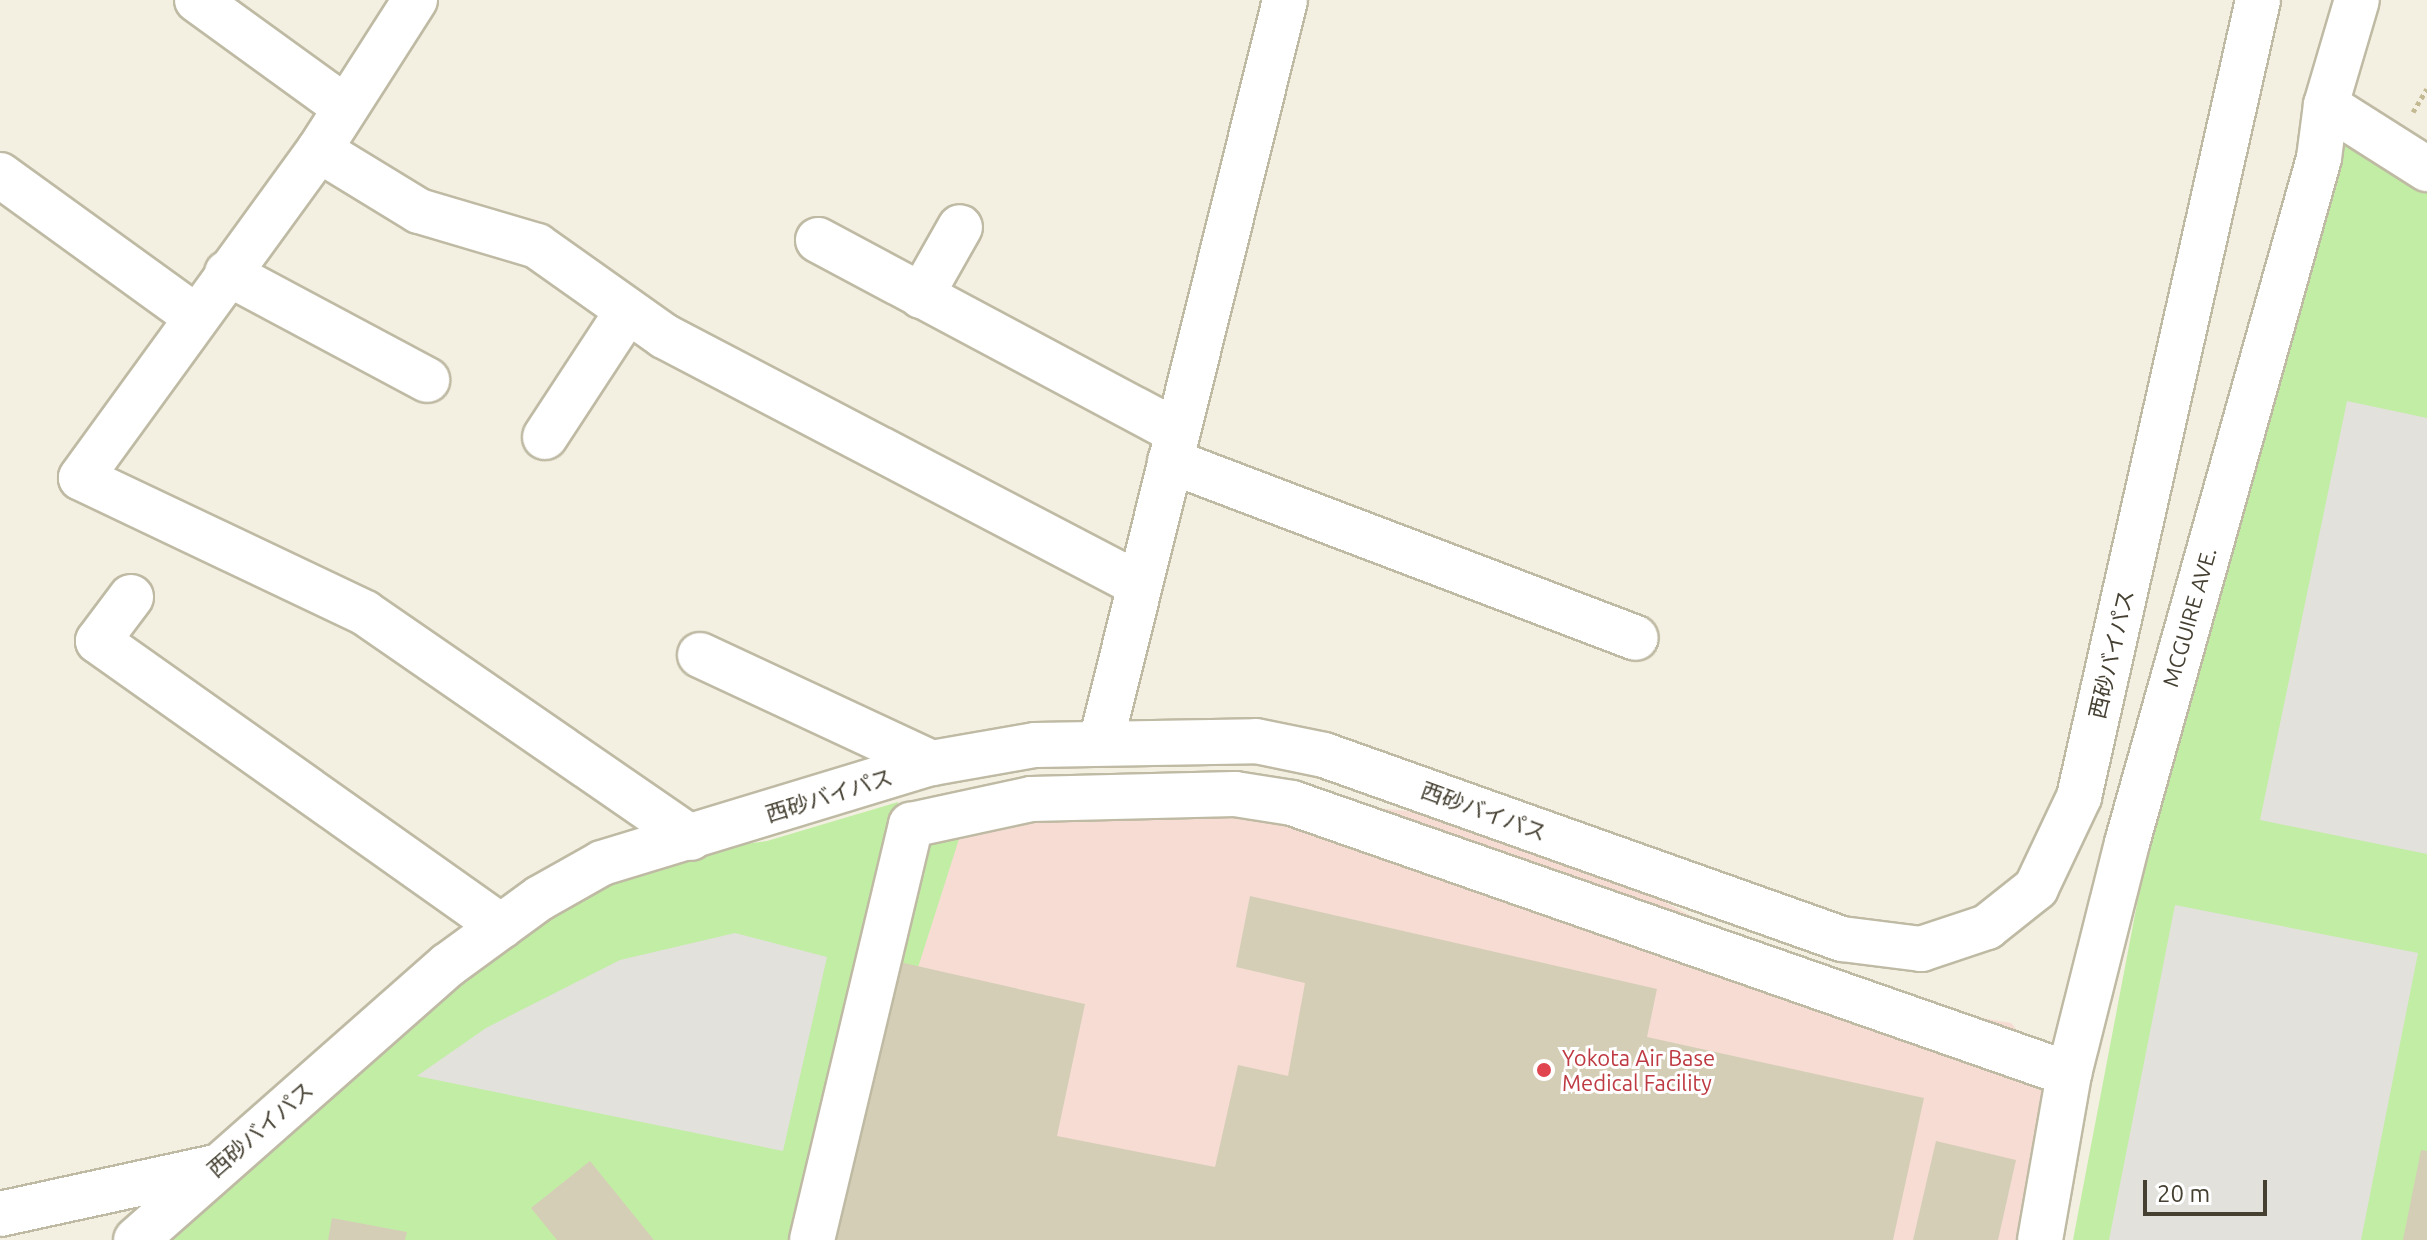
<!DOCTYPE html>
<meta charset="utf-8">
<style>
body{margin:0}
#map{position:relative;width:2427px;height:1240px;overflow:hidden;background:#f3f0e1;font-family:Ubuntu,"Noto Sans JP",sans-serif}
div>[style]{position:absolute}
.medical>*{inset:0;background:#f6dcd3}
.green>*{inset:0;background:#c2eda5}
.parking>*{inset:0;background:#e2e1db}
.building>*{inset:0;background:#d5ceb6}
.path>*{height:5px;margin-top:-2.5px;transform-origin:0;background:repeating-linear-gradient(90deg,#c3b993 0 4px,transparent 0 8px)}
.roads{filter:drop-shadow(2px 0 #bfbaa4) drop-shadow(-2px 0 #bfbaa4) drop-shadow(0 2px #bfbaa4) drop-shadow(0 -2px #bfbaa4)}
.minor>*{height:44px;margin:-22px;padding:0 22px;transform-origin:22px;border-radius:22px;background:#fff}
.dots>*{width:22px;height:22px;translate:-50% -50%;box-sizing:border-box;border:4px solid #fff;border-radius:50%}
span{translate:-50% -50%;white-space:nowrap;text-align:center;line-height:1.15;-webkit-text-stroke:6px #fff;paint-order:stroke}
.street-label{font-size:22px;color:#454032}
.health-label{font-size:22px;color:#be3a42}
.left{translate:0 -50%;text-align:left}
.scale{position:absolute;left:2143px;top:1180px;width:124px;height:36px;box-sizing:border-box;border:4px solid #454032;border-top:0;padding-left:10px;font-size:24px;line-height:28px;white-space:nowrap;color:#454032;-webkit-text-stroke:6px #fff;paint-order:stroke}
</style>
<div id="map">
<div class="medical">
<div style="clip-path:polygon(1235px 794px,1510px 821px,1838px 993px,2011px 1023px,2047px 1067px,2029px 1240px,840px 1240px,911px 825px)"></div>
</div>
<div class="green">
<div style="clip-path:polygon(2326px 105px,2427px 169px,2427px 1240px,2073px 1240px,2185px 652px)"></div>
<div style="clip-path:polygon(898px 802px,894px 823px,967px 814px,831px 1240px,136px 1240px,602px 863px,767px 841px)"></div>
</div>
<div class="parking">
<div style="clip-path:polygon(2347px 401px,2427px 418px,2427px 854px,2260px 820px)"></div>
<div style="clip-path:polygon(2175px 905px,2418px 953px,2361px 1240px,2109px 1240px)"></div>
<div style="clip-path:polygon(735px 933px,827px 957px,783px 1151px,417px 1076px,486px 1028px,620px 960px)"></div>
</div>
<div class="building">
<div style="clip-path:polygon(1250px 896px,1657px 989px,1647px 1037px,1924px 1098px,1893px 1240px,831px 1240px,895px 961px,1085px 1004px,1057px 1136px,1215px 1167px,1238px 1065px,1288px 1076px,1305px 983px,1236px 967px)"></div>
<div style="clip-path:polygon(1936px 1141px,2016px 1160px,1998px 1240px,1913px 1240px)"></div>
<div style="clip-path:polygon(2421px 1150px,2427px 1151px,2427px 1240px,2403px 1240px)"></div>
<div style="clip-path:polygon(590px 1161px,654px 1240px,557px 1240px,531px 1208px)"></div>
<div style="clip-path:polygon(332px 1218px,407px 1232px,405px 1240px,328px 1240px)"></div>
</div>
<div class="path">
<div style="left:2413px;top:112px;width:27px;rotate:-59deg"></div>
</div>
<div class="roads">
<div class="minor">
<div style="left:197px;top:0;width:183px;rotate:35.9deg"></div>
<div style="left:415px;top:0;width:178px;rotate:122.6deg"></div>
<div style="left:319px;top:150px;width:405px;rotate:126deg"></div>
<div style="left:81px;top:478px;width:314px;rotate:25.4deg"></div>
<div style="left:365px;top:613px;width:396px;rotate:34.6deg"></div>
<div style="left:2326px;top:105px;width:120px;rotate:32.4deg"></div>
<div style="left:319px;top:150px;width:117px;rotate:31.4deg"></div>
<div style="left:419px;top:211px;width:123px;rotate:16.5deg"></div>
<div style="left:537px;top:246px;width:156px;rotate:35.3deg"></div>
<div style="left:664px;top:336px;width:535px;rotate:27.62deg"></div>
<div style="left:0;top:175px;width:242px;rotate:35.9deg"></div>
<div style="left:818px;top:240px;width:407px;rotate:28.1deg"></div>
<div style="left:227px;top:273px;width:227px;rotate:28.1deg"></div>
<div style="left:921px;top:296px;width:79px;rotate:-60.5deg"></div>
<div style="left:545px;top:437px;width:148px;rotate:-56.8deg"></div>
<div style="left:1170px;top:461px;width:498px;rotate:20.8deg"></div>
<div style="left:131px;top:597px;width:55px;rotate:126.9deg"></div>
<div style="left:98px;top:641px;width:494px;rotate:35.3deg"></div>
<div style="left:700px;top:655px;width:256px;rotate:25deg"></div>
<div style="left:1101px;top:742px;width:764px;rotate:-76.07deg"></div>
<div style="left:0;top:1214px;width:220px;rotate:-12.3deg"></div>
<div style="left:136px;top:1240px;width:416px;rotate:-41.4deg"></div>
<div style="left:448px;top:965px;width:114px;rotate:-36.1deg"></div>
<div style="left:540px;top:898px;width:71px;rotate:-29.4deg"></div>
<div style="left:602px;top:863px;width:345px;rotate:-16.9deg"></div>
<div style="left:932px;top:763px;width:105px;rotate:-9.9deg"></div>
<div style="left:1035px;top:745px;width:221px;rotate:-1deg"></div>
<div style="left:1256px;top:741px;width:69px;rotate:11.6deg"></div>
<div style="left:1324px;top:755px;width:550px;rotate:19.56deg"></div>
<div style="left:1842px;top:939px;width:80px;rotate:7.2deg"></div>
<div style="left:1921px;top:949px;width:70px;rotate:-18.4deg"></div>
<div style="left:1987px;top:927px;width:63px;rotate:-38.5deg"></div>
<div style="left:2036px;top:888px;width:101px;rotate:-64.7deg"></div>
<div style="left:2079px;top:797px;width:817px;rotate:-77.34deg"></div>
<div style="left:812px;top:1240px;width:427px;rotate:-76.6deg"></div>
<div style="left:911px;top:825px;width:123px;rotate:-12.2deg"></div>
<div style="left:1031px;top:799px;width:204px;rotate:-1.4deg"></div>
<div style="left:1235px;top:794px;width:58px;rotate:9deg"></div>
<div style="left:1292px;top:803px;width:823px;rotate:19.23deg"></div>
<div style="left:2040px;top:1240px;width:169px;rotate:-80.1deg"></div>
<div style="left:2069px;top:1074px;width:238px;rotate:-75.9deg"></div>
<div style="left:2127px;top:843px;width:711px;rotate:-74.34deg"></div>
<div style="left:2319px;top:158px;width:53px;rotate:-82.5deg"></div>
<div style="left:2326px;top:105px;width:109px;rotate:-73.6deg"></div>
</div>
</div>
<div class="dots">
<div style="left:1544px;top:1070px;background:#e0444e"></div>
</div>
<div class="street-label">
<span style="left:2189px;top:617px;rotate:-74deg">MCGUIRE AVE.</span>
<span style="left:2111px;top:654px;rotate:-77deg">西砂バイパス</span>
<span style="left:829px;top:795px;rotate:-17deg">西砂バイパス</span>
<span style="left:1484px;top:811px;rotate:20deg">西砂バイパス</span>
<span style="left:260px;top:1129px;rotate:-41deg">西砂バイパス</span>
</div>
<div class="health-label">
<span class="left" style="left:1562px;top:1070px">Yokota Air Base<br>Medical Facility</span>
</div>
<div class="scale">20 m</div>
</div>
